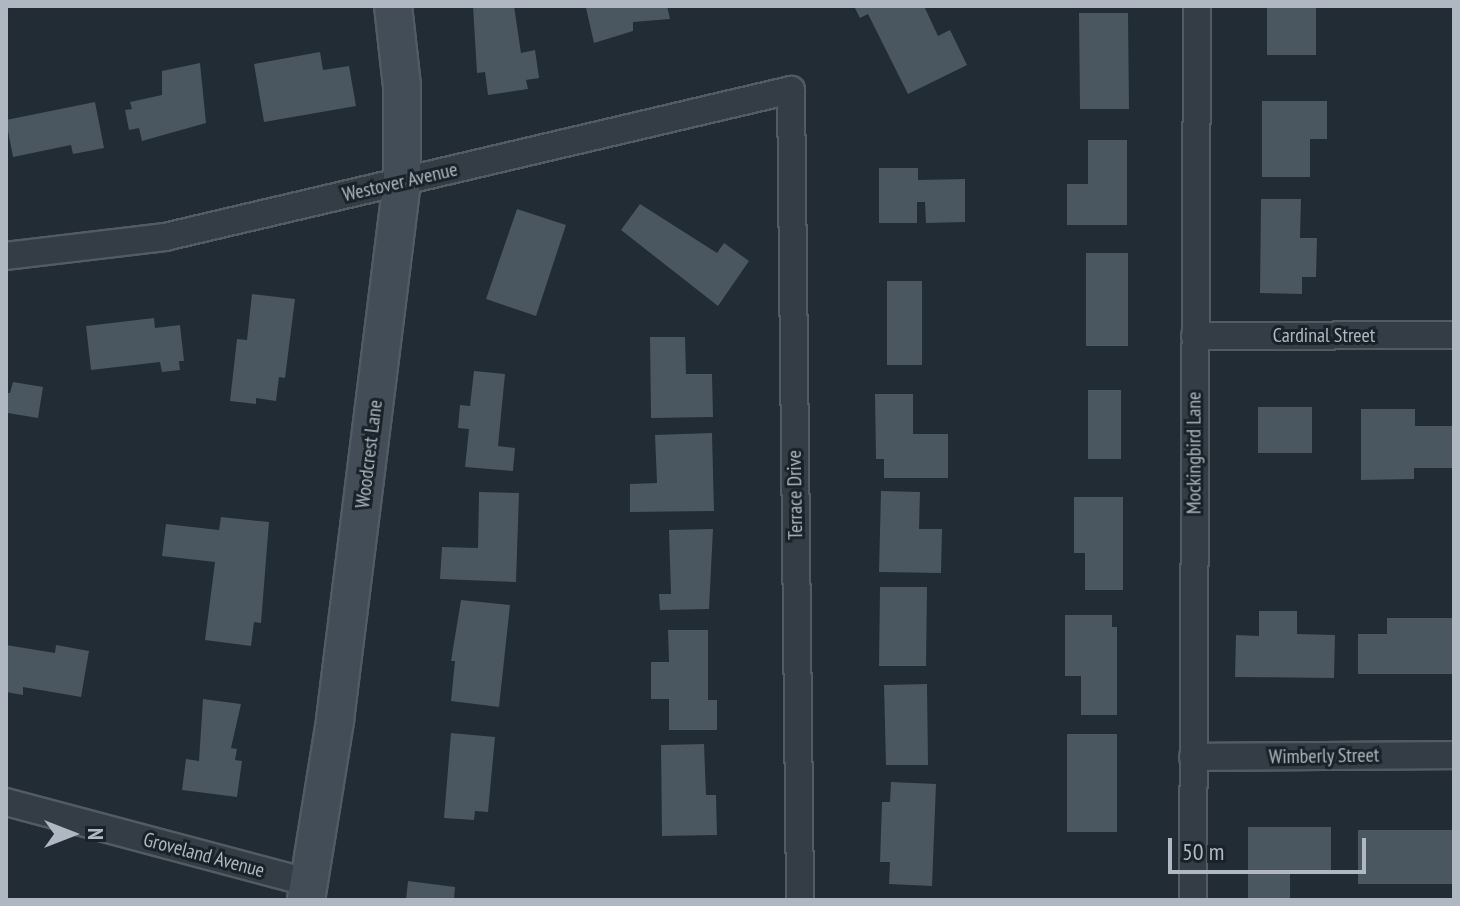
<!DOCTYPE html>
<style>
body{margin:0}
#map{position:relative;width:1460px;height:906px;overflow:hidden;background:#212c34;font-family:"PT Sans Narrow",sans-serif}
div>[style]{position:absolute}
.building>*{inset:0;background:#4a5660}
.roads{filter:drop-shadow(2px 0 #525b63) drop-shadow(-2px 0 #525b63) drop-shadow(0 2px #525b63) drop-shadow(0 -2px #525b63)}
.street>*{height:26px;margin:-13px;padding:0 13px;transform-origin:13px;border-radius:13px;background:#343d45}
.secondary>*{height:36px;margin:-18px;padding:0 18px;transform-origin:18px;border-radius:18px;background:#434d58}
span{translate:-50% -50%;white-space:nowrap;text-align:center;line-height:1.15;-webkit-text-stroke:6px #1a2229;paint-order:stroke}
.street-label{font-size:20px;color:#afb8c2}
.frame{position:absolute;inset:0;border:8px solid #afb8c2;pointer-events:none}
.north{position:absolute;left:32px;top:794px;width:80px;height:80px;-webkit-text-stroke:6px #1a2229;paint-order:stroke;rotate:90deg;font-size:22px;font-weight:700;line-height:32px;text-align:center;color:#afb8c2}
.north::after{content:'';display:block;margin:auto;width:28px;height:36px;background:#afb8c2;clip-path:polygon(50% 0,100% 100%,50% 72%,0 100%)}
.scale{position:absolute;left:1168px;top:838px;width:198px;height:36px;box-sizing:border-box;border:4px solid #afb8c2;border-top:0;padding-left:10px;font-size:24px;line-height:28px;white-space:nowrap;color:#afb8c2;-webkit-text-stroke:6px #1a2229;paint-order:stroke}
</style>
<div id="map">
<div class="building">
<div style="clip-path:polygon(473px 6px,514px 6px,521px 53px,535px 50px,539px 78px,526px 80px,528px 89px,488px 95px,485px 72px,477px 73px)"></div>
<div style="clip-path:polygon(667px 6px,670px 19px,633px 22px,633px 31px,594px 43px,586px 8px)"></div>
<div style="clip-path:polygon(854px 6px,924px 6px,938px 36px,950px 30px,967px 65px,908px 94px,868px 14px,860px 18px)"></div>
<div style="clip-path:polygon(1267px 6px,1316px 6px,1316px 55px,1267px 55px)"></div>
<div style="clip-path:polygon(1079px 13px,1128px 13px,1129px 109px,1080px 109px)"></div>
<div style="clip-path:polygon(320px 52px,323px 70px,349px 66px,356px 106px,264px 122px,254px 64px)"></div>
<div style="clip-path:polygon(200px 63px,206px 123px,142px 141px,139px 128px,129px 130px,125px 110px,132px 109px,130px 102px,162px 95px,162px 71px)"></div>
<div style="clip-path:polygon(1262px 101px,1327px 101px,1327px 139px,1310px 139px,1310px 177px,1262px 177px)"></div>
<div style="clip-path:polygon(95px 102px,104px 148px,73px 154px,71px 145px,13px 157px,6px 120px)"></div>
<div style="clip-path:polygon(1088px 140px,1127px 140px,1127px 225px,1067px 225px,1067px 184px,1088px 184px)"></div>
<div style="clip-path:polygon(879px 168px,918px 168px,918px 180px,965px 179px,965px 222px,926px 223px,925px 202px,917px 202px,917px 223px,879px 223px)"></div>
<div style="clip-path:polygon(1261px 199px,1301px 199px,1300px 238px,1317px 238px,1316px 277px,1302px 277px,1302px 294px,1260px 293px)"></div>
<div style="clip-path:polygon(640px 204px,717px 253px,724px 243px,749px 261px,718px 306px,621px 230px)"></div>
<div style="clip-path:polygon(517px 209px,566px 225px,536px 316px,486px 299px)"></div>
<div style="clip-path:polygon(1086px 253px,1128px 253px,1128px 346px,1086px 346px)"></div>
<div style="clip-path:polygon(887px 281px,922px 281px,922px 365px,887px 365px)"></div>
<div style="clip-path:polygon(252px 294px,295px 299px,285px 378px,279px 377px,276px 401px,256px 398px,256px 404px,230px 401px,237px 339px,247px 340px)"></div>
<div style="clip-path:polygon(154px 318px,155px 328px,180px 325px,184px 361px,179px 361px,180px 370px,162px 372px,160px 362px,91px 370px,86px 326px)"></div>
<div style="clip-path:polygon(650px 337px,685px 337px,686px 374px,712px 374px,713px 417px,651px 418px)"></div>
<div style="clip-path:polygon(474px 371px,505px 374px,498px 446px,515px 448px,513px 471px,465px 467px,469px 429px,458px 428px,460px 405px,470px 406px)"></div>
<div style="clip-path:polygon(13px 382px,43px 387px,38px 418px,8px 413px,6px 393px,10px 393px)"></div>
<div style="clip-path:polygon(1088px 390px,1121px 390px,1121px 459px,1088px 459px)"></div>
<div style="clip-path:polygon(875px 394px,913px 394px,913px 434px,948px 434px,948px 478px,884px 478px,884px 459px,876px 459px)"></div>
<div style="clip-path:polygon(1258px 407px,1312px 407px,1312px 453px,1258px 453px)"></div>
<div style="clip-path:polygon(1361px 409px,1415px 409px,1415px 426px,1454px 426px,1454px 468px,1414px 468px,1414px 479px,1361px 480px)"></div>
<div style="clip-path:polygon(712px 433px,714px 511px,630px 512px,630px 484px,657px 483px,655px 435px)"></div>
<div style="clip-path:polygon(881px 491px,920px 492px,919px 529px,942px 529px,941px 573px,879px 572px)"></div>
<div style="clip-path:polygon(479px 492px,519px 493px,516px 582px,440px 579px,442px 547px,478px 548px)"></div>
<div style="clip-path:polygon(1074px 497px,1123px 497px,1123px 590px,1085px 590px,1085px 553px,1074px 553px)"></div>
<div style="clip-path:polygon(221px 517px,269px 522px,261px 623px,254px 622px,251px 646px,205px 640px,215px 562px,162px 556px,166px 524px,219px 530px)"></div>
<div style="clip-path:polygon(713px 529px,709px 609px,660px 610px,659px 594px,671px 594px,669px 530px)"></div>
<div style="clip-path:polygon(880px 587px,927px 587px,926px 666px,879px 666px)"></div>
<div style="clip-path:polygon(461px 600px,510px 605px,499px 707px,451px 701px,455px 661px,451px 661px)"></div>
<div style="clip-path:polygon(1259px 611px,1297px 611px,1297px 634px,1335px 635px,1334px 678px,1235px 677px,1236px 635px,1259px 636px)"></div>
<div style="clip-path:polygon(1065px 615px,1112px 615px,1112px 627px,1117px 627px,1117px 715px,1081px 715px,1081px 676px,1065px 676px)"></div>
<div style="clip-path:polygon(1387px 618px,1452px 618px,1452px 674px,1358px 674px,1358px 634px,1387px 634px)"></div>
<div style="clip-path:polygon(668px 630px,708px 630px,708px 700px,717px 700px,717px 730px,669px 730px,669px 699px,651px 699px,651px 662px,669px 662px)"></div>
<div style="clip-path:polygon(6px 645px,55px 653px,56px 645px,89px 651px,81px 697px,23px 687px,23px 695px,6px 692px)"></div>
<div style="clip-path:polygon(927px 684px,928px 765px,886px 765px,884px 685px)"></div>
<div style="clip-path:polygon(203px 699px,241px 704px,231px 748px,237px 749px,235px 760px,242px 761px,237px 797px,182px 790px,186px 759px,199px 761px)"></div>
<div style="clip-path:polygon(451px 733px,495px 737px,488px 812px,475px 811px,474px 820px,444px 818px)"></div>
<div style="clip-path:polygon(1067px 734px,1117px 734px,1117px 832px,1067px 832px)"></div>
<div style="clip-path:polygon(704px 744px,706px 795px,716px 795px,717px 835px,662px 836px,661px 745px)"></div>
<div style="clip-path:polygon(891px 782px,936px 784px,932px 886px,889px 884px,890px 862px,880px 862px,882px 802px,890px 802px)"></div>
<div style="clip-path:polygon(1248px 827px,1331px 827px,1331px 871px,1290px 871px,1290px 900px,1248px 900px)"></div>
<div style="clip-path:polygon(1358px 830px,1452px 830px,1452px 884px,1358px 884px)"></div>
<div style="clip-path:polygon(408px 881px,455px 887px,454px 900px,406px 900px)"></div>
</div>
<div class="roads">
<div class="street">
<div style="left:6px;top:256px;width:160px;rotate:-6.8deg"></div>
<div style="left:165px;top:237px;width:643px;rotate:-13.22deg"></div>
<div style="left:791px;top:90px;width:810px;rotate:89.36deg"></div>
<div style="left:1195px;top:336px;width:259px;rotate:-0.2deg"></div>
<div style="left:1193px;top:757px;width:261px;rotate:-0.4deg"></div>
<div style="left:6px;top:802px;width:315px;rotate:14.9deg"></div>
<div style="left:1193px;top:900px;width:894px;rotate:-89.74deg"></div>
</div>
<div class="secondary">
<div style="left:306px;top:900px;width:182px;rotate:-80.8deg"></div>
<div style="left:335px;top:720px;width:543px;rotate:-82.91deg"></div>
<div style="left:402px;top:181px;width:95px;rotate:-90deg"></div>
<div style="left:402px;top:86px;width:81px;rotate:-96.4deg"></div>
</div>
</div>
<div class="street-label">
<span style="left:400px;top:182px;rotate:-13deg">Westover Avenue</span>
<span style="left:1324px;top:335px">Cardinal Street</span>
<span style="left:1194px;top:453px;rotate:-90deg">Mockingbird Lane</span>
<span style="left:369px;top:454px;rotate:-83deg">Woodcrest Lane</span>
<span style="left:795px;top:495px;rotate:-91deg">Terrace Drive</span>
<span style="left:1324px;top:756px;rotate:-1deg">Wimberly Street</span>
<span style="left:204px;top:855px;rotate:15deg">Groveland Avenue</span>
</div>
<div class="frame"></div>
<div class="north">N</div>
<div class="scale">50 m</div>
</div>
